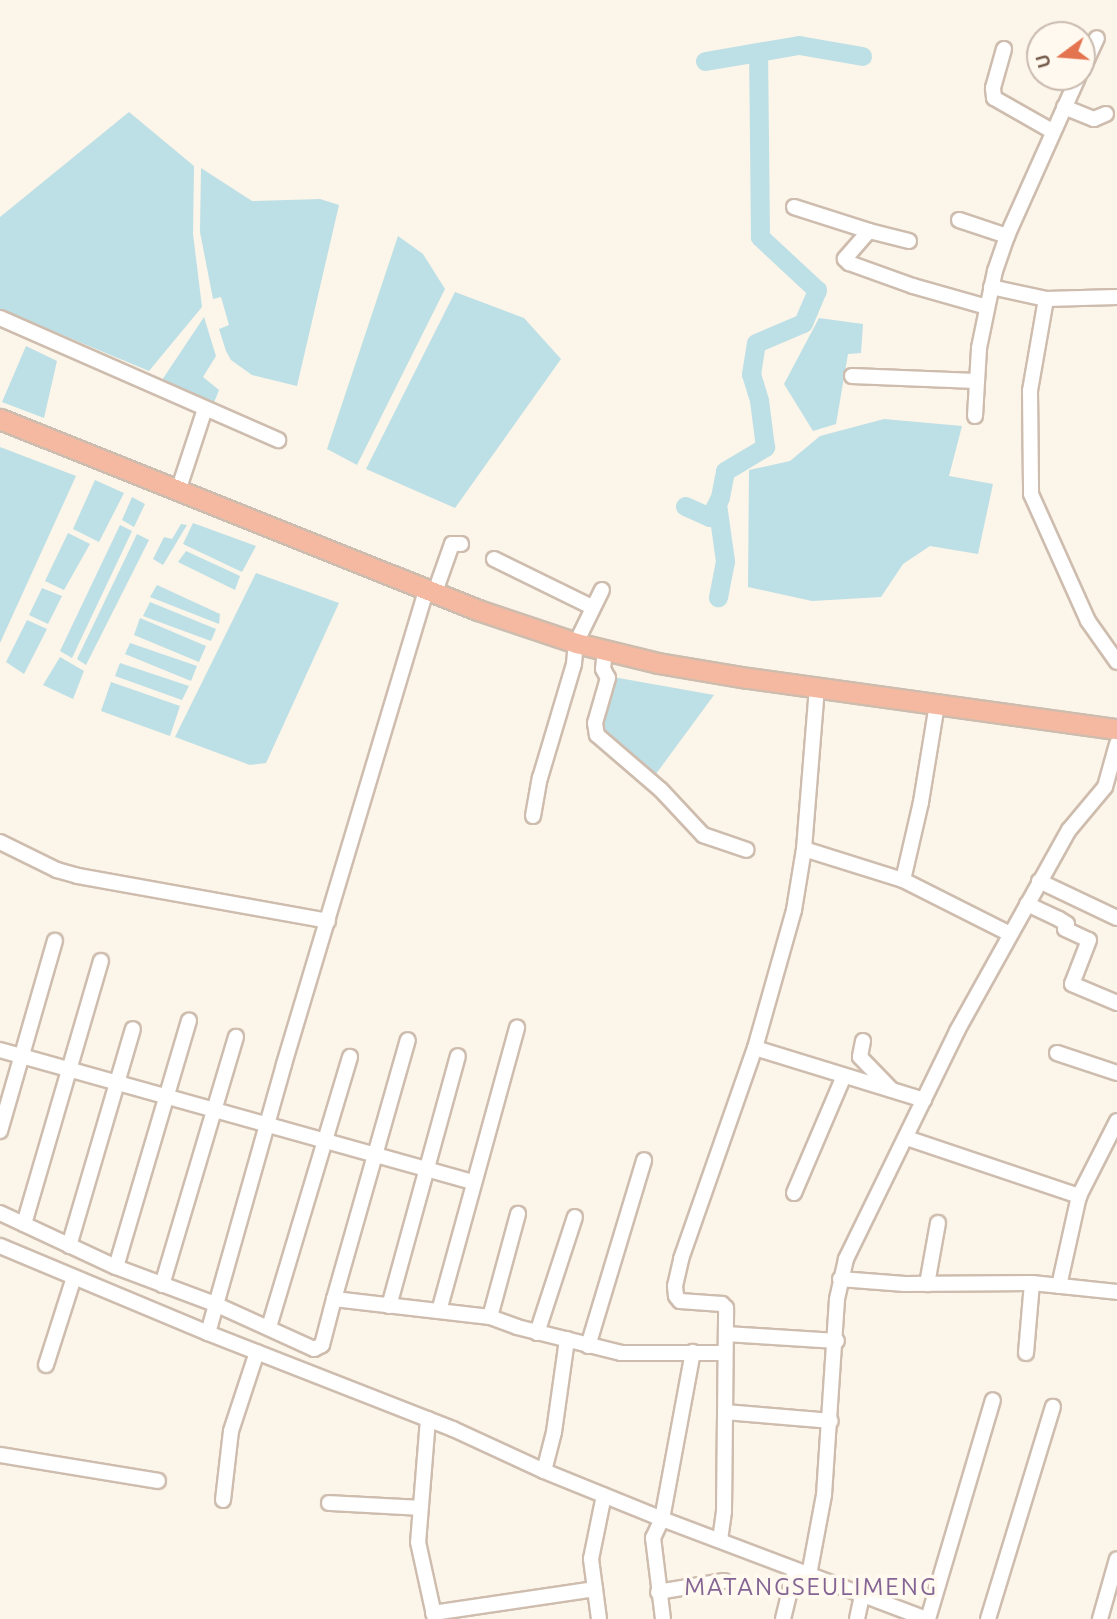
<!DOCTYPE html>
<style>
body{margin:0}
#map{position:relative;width:1117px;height:1619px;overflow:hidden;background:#fcf5e9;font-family:Ubuntu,sans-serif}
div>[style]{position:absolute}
.water>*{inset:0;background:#bddfe6}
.river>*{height:19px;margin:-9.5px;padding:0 9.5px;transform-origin:9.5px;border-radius:9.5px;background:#bddfe6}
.roads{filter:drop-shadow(2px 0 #cebdae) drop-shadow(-2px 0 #cebdae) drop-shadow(0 2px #cebdae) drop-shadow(0 -2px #cebdae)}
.minor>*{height:14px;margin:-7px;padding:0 7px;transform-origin:7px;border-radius:7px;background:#fff}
.highway>*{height:19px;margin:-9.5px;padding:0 9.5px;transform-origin:9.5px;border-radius:9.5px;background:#f5b9a1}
span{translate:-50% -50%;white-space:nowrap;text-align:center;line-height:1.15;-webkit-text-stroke:7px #fff9ef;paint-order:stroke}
.quarter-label{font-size:24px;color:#846493;letter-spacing:2px}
.north{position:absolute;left:1026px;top:21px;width:70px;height:70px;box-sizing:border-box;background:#fff9ef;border:2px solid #c9baae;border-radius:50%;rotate:254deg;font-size:19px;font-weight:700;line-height:28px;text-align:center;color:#775c4c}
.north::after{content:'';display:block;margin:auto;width:24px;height:32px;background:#e47450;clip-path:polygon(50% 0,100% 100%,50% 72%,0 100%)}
</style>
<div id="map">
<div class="water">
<div style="clip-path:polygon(129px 112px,194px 166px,193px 234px,202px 307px,149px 371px,0 309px,0 217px)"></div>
<div style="clip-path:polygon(201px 168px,252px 201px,320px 199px,339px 205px,297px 386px,252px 375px,231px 360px,226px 351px,219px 329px,229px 325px,221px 297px,213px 299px,200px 232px)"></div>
<div style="clip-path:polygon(398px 236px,423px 254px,445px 289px,357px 465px,327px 449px)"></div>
<div style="clip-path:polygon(455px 292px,524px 318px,561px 359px,455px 508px,366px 469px)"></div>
<div style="clip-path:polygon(204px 317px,216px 356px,203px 377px,219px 390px,213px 405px,162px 380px)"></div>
<div style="clip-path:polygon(819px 318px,863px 324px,861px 353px,848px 354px,836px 424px,813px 431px,784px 384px)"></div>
<div style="clip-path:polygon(26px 346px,57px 361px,44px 418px,2px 402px)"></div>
<div style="clip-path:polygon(884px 419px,962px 426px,949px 476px,993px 484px,978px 554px,930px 546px,903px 564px,881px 597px,812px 601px,748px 587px,749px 470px,790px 461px,820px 436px)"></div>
<div style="clip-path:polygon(0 447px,76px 476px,0 643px)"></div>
<div style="clip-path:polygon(95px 480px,124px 493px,99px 542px,73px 529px)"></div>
<div style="clip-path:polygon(132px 497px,145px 504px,134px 527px,122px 520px)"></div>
<div style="clip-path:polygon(193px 523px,256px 546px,242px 572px,183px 544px)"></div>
<div style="clip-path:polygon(181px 524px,187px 525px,163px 565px,153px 559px,164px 537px,172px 539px)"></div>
<div style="clip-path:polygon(120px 525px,132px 531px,72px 658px,60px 651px)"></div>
<div style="clip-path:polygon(68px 533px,90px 544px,64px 590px,45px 581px)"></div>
<div style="clip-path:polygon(137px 534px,149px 540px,86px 665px,77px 659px)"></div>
<div style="clip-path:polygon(186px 551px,240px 576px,235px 590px,178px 562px)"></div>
<div style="clip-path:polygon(256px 573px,339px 603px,266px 763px,250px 765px,175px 737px)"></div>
<div style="clip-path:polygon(157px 585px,220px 614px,219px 624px,150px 597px)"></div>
<div style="clip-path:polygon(42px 588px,62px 596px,48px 624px,29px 615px)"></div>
<div style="clip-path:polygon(150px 602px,216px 629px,211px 641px,143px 616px)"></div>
<div style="clip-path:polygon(140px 618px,206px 646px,199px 662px,134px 635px)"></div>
<div style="clip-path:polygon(27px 620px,47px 629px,24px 674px,6px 662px)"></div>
<div style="clip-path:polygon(130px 643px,197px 666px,191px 681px,125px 654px)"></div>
<div style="clip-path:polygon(60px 657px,84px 671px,73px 699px,43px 685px)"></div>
<div style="clip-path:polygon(120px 663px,189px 686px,182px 700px,115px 676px)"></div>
<div style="clip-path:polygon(613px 677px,714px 695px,653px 778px,597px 730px)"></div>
<div style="clip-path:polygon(111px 682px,180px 706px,170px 736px,101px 711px)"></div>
</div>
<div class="river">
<div style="left:705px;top:61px;width:95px;rotate:-9.7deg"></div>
<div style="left:799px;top:45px;width:64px;rotate:9.9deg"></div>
<div style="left:717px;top:504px;width:58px;rotate:82deg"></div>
<div style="left:725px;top:561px;width:37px;rotate:101deg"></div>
<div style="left:685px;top:506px;width:27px;rotate:24deg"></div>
<div style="left:710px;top:517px;width:22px;rotate:-63deg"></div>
<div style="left:720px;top:497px;width:26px;rotate:-79deg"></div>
<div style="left:725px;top:471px;width:47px;rotate:-31deg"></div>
<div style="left:765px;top:447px;width:47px;rotate:-97.3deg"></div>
<div style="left:759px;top:400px;width:27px;rotate:-107deg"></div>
<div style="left:751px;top:374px;width:31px;rotate:-81deg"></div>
<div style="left:756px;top:343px;width:51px;rotate:-23.1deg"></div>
<div style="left:803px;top:323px;width:36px;rotate:-67deg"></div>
<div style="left:817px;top:290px;width:78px;rotate:-137.1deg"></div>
<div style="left:760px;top:237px;width:182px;rotate:-90.6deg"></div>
</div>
<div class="roads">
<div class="minor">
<div style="left:1004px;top:49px;width:41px;rotate:105.8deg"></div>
<div style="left:993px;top:88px;width:10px;rotate:84deg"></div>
<div style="left:994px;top:98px;width:67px;rotate:29.6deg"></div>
<div style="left:1082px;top:70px;width:35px;rotate:-65deg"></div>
<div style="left:1064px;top:107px;width:32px;rotate:22deg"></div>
<div style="left:1094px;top:119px;width:13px;rotate:-23deg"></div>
<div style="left:794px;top:207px;width:79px;rotate:17.7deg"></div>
<div style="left:959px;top:220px;width:51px;rotate:18.4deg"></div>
<div style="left:909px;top:241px;width:41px;rotate:-166deg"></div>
<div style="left:869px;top:231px;width:37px;rotate:131deg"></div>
<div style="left:845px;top:259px;width:6px;rotate:45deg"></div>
<div style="left:849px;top:263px;width:68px;rotate:19.8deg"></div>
<div style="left:913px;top:286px;width:77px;rotate:15.8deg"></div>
<div style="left:991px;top:287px;width:56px;rotate:12.3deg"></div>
<div style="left:1046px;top:299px;width:71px;rotate:-1.6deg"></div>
<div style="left:1046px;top:299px;width:93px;rotate:99.9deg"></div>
<div style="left:1030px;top:391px;width:103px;rotate:89.4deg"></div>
<div style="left:1031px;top:494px;width:139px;rotate:65.8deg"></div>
<div style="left:1088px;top:621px;width:50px;rotate:54.7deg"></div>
<div style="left:0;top:318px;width:304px;rotate:23.7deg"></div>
<div style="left:852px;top:376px;width:124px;rotate:2.3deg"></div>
<div style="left:975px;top:416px;width:68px;rotate:-86.6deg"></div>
<div style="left:979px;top:348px;width:79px;rotate:-78.3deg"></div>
<div style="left:995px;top:271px;width:37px;rotate:-71deg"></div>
<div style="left:1007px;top:236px;width:174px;rotate:-65.9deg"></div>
<div style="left:179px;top:488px;width:83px;rotate:-71.8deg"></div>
<div style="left:494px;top:559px;width:109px;rotate:26.1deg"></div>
<div style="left:435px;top:592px;width:51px;rotate:-70.5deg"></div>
<div style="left:452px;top:544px;width:9px"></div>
<div style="left:605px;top:650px;width:19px;rotate:96deg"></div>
<div style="left:603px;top:669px;width:10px;rotate:61deg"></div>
<div style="left:608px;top:678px;width:47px;rotate:106.1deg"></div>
<div style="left:595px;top:723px;width:12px;rotate:81deg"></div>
<div style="left:597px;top:735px;width:84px;rotate:40.7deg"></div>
<div style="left:661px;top:790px;width:62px;rotate:47deg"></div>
<div style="left:703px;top:835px;width:46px;rotate:18.8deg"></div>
<div style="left:533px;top:816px;width:39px;rotate:-80deg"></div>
<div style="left:540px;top:778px;width:119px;rotate:-73.4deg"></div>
<div style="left:574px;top:664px;width:21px;rotate:-85deg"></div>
<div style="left:576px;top:643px;width:59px;rotate:-63.9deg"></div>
<div style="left:0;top:842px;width:64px;rotate:26.2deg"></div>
<div style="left:57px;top:870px;width:22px;rotate:16deg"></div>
<div style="left:78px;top:876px;width:254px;rotate:10.2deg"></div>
<div style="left:804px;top:849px;width:104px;rotate:17.4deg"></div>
<div style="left:903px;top:880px;width:120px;rotate:26.8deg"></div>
<div style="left:903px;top:880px;width:80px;rotate:-77deg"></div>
<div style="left:921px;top:802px;width:99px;rotate:-80.7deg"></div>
<div style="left:1039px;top:881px;width:86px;rotate:25.4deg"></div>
<div style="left:1027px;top:904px;width:35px;rotate:25deg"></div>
<div style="left:1059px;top:919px;width:9px;rotate:32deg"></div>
<div style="left:1067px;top:924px;width:5px;rotate:112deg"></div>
<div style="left:1065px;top:929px;width:26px;rotate:25deg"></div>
<div style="left:1089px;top:940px;width:47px;rotate:111.1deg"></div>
<div style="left:1072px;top:984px;width:49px;rotate:22.9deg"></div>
<div style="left:863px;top:1041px;width:16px;rotate:101deg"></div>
<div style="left:860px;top:1057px;width:46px;rotate:45.9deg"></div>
<div style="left:755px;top:1048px;width:177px;rotate:17.1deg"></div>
<div style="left:0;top:1050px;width:492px;rotate:15.6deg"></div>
<div style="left:1057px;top:1053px;width:63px;rotate:18.4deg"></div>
<div style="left:0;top:1131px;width:198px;rotate:-73.9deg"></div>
<div style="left:907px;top:1138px;width:182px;rotate:18.6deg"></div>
<div style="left:794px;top:1193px;width:127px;rotate:-66.9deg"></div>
<div style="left:0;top:1213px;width:128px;rotate:25deg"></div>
<div style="left:116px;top:1267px;width:106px;rotate:20.5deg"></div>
<div style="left:215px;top:1304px;width:109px;rotate:24.4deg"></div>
<div style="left:314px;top:1349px;width:9px;rotate:-27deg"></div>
<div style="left:322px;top:1345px;width:48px;rotate:-75.4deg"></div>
<div style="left:334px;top:1299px;width:157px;rotate:6.6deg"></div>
<div style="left:490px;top:1317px;width:29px;rotate:20deg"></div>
<div style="left:517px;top:1327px;width:107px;rotate:14deg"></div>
<div style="left:621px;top:1353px;width:104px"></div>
<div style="left:24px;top:1224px;width:274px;rotate:-73.7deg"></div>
<div style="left:0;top:1246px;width:225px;rotate:22.7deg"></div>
<div style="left:208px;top:1333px;width:263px;rotate:21.4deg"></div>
<div style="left:453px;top:1429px;width:100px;rotate:24.8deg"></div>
<div style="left:544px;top:1471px;width:127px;rotate:22.1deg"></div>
<div style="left:662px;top:1519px;width:282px;rotate:20.7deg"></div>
<div style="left:69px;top:1246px;width:226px;rotate:-73.6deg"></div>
<div style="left:116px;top:1267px;width:257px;rotate:-73.5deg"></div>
<div style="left:840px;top:1279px;width:65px;rotate:4.4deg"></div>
<div style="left:905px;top:1284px;width:127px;rotate:-0.5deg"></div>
<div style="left:1032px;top:1283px;width:85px;rotate:6deg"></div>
<div style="left:927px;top:1284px;width:62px;rotate:-79.8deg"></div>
<div style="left:162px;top:1285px;width:259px;rotate:-73.4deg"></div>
<div style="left:1059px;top:1286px;width:92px;rotate:-77.5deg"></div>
<div style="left:1079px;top:1196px;width:84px;rotate:-63.1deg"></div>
<div style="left:334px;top:1299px;width:269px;rotate:-74.1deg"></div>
<div style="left:389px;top:1306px;width:259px;rotate:-74.6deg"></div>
<div style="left:439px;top:1311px;width:294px;rotate:-74.6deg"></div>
<div style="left:490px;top:1317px;width:107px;rotate:-74.8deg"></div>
<div style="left:269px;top:1327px;width:282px;rotate:-73.3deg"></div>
<div style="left:208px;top:1333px;width:280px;rotate:-74.2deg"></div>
<div style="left:284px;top:1064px;width:495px;rotate:-73.3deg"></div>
<div style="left:537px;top:1333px;width:122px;rotate:-71.9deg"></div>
<div style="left:726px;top:1334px;width:111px;rotate:3.6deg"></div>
<div style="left:588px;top:1346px;width:194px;rotate:-73.2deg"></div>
<div style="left:1026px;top:1353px;width:70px;rotate:-85.1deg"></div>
<div style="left:46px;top:1365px;width:92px;rotate:-72.3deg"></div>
<div style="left:726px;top:1412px;width:105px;rotate:4.9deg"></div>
<div style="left:428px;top:1419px;width:123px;rotate:94.6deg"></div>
<div style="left:418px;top:1542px;width:79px;rotate:77.6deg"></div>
<div style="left:0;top:1455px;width:160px;rotate:9.3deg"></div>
<div style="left:544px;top:1471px;width:40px;rotate:-75.6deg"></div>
<div style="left:554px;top:1432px;width:94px;rotate:-82deg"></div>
<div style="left:223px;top:1500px;width:69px;rotate:-83.4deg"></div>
<div style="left:231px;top:1431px;width:83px;rotate:-71.8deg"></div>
<div style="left:329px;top:1503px;width:91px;rotate:3.1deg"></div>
<div style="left:720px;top:1540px;width:29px;rotate:-82deg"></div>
<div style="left:724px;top:1511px;width:203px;rotate:-89.4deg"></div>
<div style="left:726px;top:1308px;width:6px;rotate:-135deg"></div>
<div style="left:722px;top:1304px;width:42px;rotate:-175.9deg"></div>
<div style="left:680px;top:1301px;width:6px;rotate:-129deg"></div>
<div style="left:676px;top:1296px;width:10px;rotate:-96deg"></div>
<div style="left:675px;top:1286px;width:28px;rotate:-77deg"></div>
<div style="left:681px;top:1259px;width:224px;rotate:-70.7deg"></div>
<div style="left:755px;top:1048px;width:143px;rotate:-74.2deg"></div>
<div style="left:794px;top:910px;width:62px;rotate:-80.7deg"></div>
<div style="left:804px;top:849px;width:162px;rotate:-85.4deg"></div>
<div style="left:809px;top:1575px;width:81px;rotate:-79.4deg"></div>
<div style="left:824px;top:1495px;width:196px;rotate:-86.2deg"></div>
<div style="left:837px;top:1299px;width:41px;rotate:-77.3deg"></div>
<div style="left:846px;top:1259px;width:254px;rotate:-64deg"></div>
<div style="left:957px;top:1031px;width:230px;rotate:-60.9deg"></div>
<div style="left:1069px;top:830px;width:56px;rotate:-50.1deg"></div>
<div style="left:1105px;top:787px;width:45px;rotate:-74.4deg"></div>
<div style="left:658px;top:1592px;width:67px;rotate:-9.5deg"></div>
<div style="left:433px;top:1613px;width:164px;rotate:-8.4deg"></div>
<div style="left:599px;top:1619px;width:61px;rotate:-97.6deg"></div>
<div style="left:591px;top:1559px;width:65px;rotate:-78.5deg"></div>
<div style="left:663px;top:1619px;width:82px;rotate:-97deg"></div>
<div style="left:653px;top:1538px;width:21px;rotate:-65deg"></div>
<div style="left:662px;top:1519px;width:170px;rotate:-79.5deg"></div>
<div style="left:783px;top:1619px;width:50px;rotate:-76.2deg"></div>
<div style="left:857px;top:1619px;width:25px;rotate:-78deg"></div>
<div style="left:928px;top:1619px;width:228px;rotate:-73.5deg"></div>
<div style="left:988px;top:1619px;width:222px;rotate:-73deg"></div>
<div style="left:1100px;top:1619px;width:62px;rotate:-74.2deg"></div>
</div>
<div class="highway">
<div style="left:0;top:419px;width:515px;rotate:21.78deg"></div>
<div style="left:478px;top:610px;width:103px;rotate:18.6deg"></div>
<div style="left:576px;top:643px;width:84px;rotate:13.7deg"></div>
<div style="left:658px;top:663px;width:91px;rotate:9.5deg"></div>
<div style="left:748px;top:678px;width:373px;rotate:7.9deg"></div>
</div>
</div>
<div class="quarter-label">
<span style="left:811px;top:1587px">MATANGSEULIMENG</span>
</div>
<div class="north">U</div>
</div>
